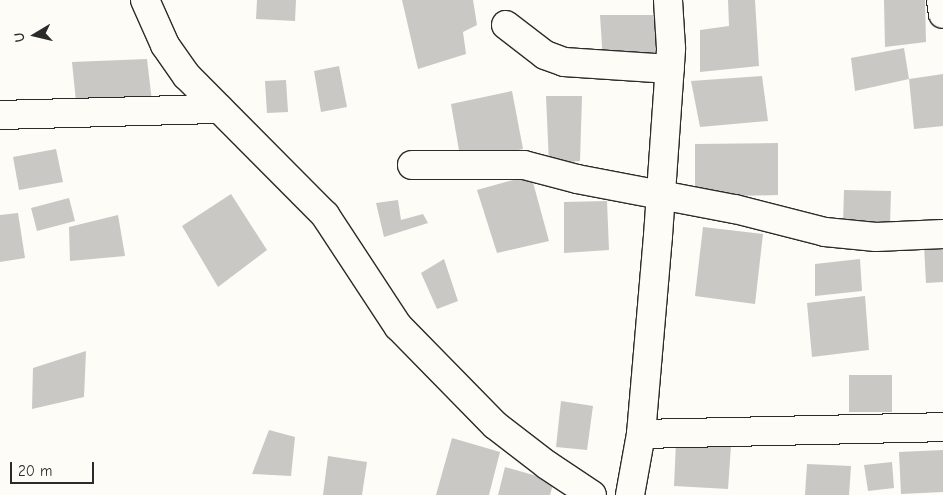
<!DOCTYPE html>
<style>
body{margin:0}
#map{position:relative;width:943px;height:495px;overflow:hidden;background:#fdfcf7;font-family:"Comic Neue",sans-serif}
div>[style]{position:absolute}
.building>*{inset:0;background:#c9c8c4}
.roads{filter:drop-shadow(1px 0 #2b2b2b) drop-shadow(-1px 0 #2b2b2b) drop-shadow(0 1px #2b2b2b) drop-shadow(0 -1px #2b2b2b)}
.minor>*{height:28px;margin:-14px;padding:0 14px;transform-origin:14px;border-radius:14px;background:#fdfcf7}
span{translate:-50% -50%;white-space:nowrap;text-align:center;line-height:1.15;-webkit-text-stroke:4.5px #fdfcf7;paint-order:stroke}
.north{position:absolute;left:10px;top:10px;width:50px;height:50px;-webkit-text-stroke:4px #fdfcf7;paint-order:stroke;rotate:261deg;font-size:14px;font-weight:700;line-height:20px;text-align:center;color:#2b2b2b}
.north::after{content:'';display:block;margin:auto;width:18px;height:22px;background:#2b2b2b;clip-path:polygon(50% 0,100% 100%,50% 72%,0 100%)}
.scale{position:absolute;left:10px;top:462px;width:84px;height:22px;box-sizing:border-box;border:2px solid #2b2b2b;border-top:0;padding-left:6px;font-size:15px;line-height:18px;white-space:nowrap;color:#2b2b2b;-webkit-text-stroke:4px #fdfcf7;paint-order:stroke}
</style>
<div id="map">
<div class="building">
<div style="clip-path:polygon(257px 0,296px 0,295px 21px,256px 19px)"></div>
<div style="clip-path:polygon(402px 0,473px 0,477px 25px,463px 32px,466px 54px,418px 69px)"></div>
<div style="clip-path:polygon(728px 0,755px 0,759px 66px,700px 72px,700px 30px,729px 26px)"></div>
<div style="clip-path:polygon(884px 0,925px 0,926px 42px,885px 47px)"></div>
<div style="clip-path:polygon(600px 15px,659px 15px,663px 56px,603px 61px)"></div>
<div style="clip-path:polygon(904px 48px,909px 79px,855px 91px,851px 58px)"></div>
<div style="clip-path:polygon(147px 59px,153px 110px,77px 112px,72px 62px)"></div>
<div style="clip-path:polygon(339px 66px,347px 107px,321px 112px,314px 71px)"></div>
<div style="clip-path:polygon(943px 74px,943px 126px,914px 129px,909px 79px)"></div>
<div style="clip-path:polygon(762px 76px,768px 121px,700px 127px,691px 81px)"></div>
<div style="clip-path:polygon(286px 80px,288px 112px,267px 113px,265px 81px)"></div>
<div style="clip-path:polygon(512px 91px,523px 149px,461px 162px,451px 104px)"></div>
<div style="clip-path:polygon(546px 96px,582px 96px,580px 161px,549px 164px)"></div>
<div style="clip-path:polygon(778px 143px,778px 195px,695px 197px,695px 144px)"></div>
<div style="clip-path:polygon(56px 149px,63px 182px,19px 190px,13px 157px)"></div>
<div style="clip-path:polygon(531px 175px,549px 241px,497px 253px,477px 190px)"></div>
<div style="clip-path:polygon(844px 190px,891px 191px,890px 226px,843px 225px)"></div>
<div style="clip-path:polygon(231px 194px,267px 250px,218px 287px,182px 226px)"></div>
<div style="clip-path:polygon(69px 198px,75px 221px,37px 231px,31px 208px)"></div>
<div style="clip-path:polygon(398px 200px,401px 220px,423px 214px,428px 223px,384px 237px,376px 203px)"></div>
<div style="clip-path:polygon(607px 201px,609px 250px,564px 253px,564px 202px)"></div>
<div style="clip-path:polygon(18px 213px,25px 258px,0 262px,0 215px)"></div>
<div style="clip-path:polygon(118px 215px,125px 256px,70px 261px,69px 227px)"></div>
<div style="clip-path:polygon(703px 227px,763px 234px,755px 304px,695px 296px)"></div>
<div style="clip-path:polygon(943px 241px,943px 282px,926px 283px,924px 245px)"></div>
<div style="clip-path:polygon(444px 259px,458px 301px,437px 309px,421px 273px)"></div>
<div style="clip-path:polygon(860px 259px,862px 291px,815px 296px,815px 264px)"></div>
<div style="clip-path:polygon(865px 296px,869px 350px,812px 357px,807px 303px)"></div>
<div style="clip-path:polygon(86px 351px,84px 397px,32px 409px,33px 368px)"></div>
<div style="clip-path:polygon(849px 375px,892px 375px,892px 412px,849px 412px)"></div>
<div style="clip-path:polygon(561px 401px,593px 406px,587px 450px,556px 447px)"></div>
<div style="clip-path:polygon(269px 430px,295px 437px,291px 476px,252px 474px)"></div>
<div style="clip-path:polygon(452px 438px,500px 452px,489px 495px,436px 495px)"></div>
<div style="clip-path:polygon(676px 442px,731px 446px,728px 489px,674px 486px)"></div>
<div style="clip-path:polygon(943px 450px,943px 492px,901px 494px,899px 452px)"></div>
<div style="clip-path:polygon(328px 456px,367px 462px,362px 495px,323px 495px)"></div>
<div style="clip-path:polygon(892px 462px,894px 488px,868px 491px,864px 465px)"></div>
<div style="clip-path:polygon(807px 464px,851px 466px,849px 495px,805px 495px)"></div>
<div style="clip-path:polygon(505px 467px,554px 481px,550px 495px,498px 495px)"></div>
</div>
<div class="roads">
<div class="minor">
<div style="left:145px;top:0;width:49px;rotate:66deg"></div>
<div style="left:165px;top:45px;width:38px;rotate:55deg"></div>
<div style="left:187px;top:76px;width:196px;rotate:45.2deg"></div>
<div style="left:325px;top:215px;width:133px;rotate:56.7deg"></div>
<div style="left:398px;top:326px;width:139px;rotate:45.6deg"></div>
<div style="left:495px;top:425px;width:66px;rotate:37.6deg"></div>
<div style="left:547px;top:465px;width:54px;rotate:33.7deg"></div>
<div style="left:941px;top:0;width:14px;rotate:82deg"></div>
<div style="left:506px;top:25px;width:49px;rotate:37.6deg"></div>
<div style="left:545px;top:55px;width:20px;rotate:20deg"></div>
<div style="left:564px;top:62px;width:106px;rotate:3.8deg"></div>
<div style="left:0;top:115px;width:219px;rotate:-1.6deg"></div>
<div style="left:412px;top:165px;width:112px"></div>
<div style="left:524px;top:165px;width:55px;rotate:14.8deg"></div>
<div style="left:577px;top:179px;width:161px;rotate:10.8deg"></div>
<div style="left:735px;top:209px;width:93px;rotate:14.3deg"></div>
<div style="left:825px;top:232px;width:51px;rotate:5.6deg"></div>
<div style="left:876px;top:237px;width:67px;rotate:-2.6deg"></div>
<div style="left:641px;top:434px;width:302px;rotate:-1.3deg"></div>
<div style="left:630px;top:495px;width:62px;rotate:-79.8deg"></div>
<div style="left:641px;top:434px;width:199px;rotate:-85.1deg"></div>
<div style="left:658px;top:236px;width:188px;rotate:-86deg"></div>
<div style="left:671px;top:48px;width:48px;rotate:-93.6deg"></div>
</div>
</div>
<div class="north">U</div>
<div class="scale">20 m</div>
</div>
